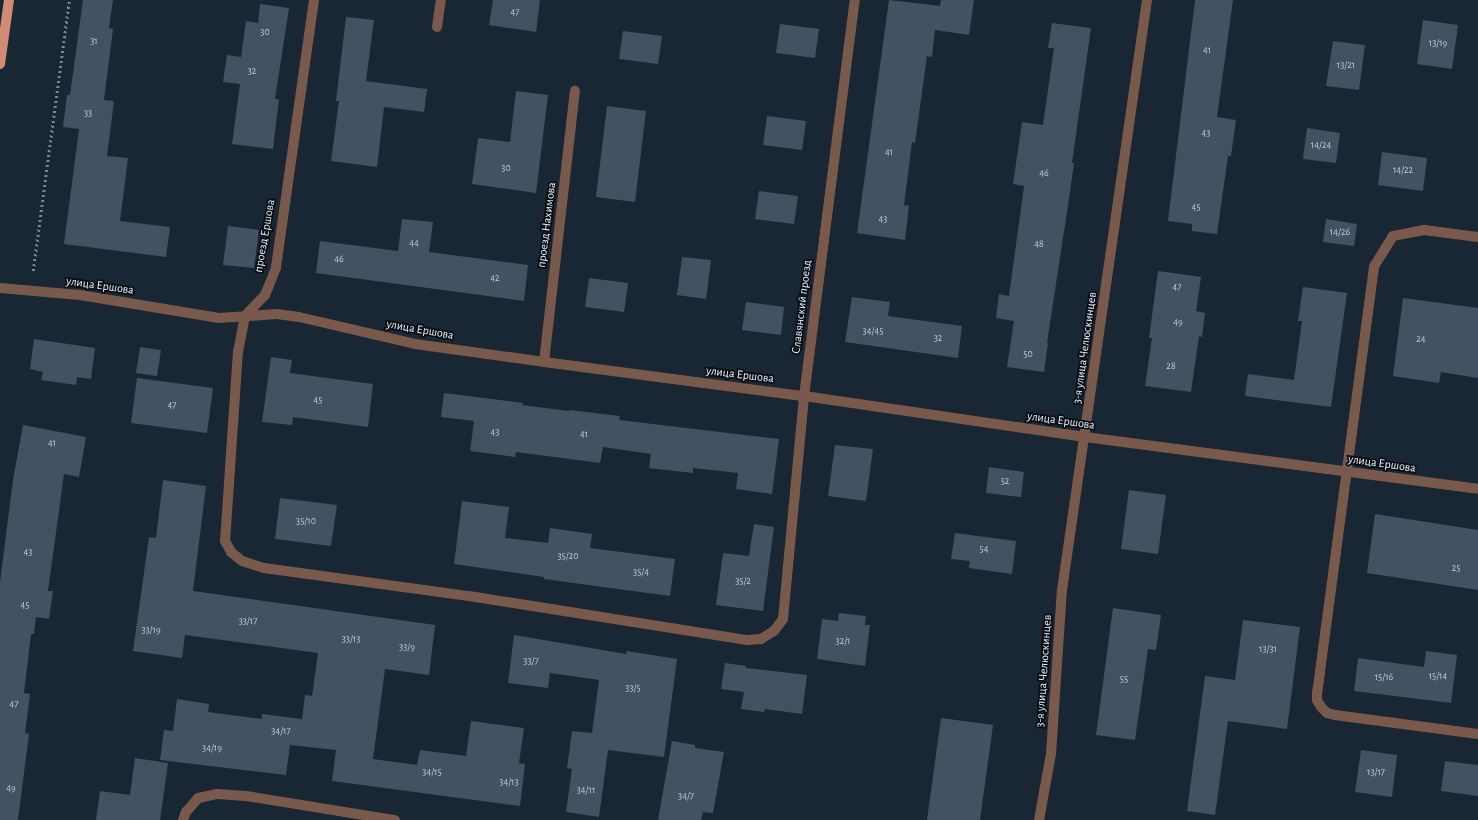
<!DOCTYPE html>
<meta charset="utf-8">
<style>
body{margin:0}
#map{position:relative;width:1478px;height:820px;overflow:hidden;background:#192634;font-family:"Alegreya Sans",sans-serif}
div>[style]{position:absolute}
.building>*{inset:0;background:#435262}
.path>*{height:2.5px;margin-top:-1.25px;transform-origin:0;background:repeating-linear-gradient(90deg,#7d8895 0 2px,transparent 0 5px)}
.minor>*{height:10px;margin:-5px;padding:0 5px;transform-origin:5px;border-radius:5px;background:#7a594d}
.major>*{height:10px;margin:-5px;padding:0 5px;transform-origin:5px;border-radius:5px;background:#cf8b73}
span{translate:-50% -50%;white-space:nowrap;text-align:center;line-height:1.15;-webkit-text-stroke:3.5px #090e15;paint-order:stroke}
.number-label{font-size:10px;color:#c0cbd6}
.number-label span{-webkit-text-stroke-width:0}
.street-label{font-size:12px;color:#eaf3fd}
</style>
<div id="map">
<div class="building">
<div style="clip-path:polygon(83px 0,113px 0,109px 28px,113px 29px,104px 100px,114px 101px,107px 156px,128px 158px,120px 221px,170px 227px,166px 257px,64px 244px,79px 129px,63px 127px,67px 95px,70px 95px)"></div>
<div style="clip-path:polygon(493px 0,540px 0,536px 32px,489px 25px)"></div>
<div style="clip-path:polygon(889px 0,940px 6px,941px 0,974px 0,969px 35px,935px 30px,932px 57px,927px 56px,915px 143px,912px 142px,904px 205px,909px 206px,905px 240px,857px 233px)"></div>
<div style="clip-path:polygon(1195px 0,1233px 0,1217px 117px,1236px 120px,1231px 156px,1228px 156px,1217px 234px,1192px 231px,1192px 224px,1168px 221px)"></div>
<div style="clip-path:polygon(260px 4px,289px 8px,275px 99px,279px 99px,273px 149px,232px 144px,240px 84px,223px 82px,227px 55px,241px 57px,246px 21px,258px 23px)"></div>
<div style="clip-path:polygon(346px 17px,374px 20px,366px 81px,427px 89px,424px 112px,384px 107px,377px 167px,331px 161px,339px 101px,336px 101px)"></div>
<div style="clip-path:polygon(1423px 20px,1458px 25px,1452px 69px,1417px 64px)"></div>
<div style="clip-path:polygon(1052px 23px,1091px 28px,1072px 163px,1074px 163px,1070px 192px,1047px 343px,1048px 343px,1044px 372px,1007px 367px,1014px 321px,996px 318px,999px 294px,1009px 296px,1024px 186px,1013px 184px,1022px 122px,1043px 125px,1054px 48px,1048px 48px)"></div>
<div style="clip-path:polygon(780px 24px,819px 29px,815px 58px,776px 53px)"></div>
<div style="clip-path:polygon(623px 31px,662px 36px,658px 64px,619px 59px)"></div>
<div style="clip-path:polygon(1333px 41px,1365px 45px,1359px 90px,1326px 86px)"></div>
<div style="clip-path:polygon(516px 91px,548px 95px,536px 193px,472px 184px,478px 138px,510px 142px)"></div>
<div style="clip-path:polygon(607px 106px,646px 111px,635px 202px,596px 197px)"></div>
<div style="clip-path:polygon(767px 116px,806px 121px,802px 150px,763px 145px)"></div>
<div style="clip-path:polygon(1307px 128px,1340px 133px,1336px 163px,1303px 159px)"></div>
<div style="clip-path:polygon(1382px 152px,1427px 158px,1423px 191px,1378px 185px)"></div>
<div style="clip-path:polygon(759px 191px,798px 196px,794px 224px,755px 219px)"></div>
<div style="clip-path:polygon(402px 219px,433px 222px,429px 252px,528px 265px,524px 301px,316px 273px,320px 241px,398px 251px)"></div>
<div style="clip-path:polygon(1326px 219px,1357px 224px,1354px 246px,1323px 242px)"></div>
<div style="clip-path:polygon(228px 226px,259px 230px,254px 268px,223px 265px)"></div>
<div style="clip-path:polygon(682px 257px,711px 260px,706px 299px,677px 295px)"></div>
<div style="clip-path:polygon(1158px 271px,1201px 277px,1196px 311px,1205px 313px,1202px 337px,1199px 336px,1191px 392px,1145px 386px,1152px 338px,1149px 338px)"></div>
<div style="clip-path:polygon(589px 278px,628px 283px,624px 312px,585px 307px)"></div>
<div style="clip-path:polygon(1303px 287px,1347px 293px,1331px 407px,1245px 396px,1248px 374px,1294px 380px,1302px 321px,1298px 321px)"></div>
<div style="clip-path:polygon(852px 297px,890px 302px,888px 316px,962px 326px,958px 358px,845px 342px)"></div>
<div style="clip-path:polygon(1403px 298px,1478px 308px,1478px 378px,1441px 372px,1439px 383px,1393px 376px)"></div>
<div style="clip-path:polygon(746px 302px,784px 307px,781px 335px,742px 330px)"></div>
<div style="clip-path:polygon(34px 339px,95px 348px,91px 379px,77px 377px,76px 385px,41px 380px,43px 372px,30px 369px)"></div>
<div style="clip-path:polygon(140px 347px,161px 350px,157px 376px,136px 373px)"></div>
<div style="clip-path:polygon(271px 357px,292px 360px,290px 373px,373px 384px,368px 427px,293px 417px,292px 425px,262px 422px)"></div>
<div style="clip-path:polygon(137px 378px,213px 388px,207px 433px,131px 423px)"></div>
<div style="clip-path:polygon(444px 393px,523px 403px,522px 405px,569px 411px,569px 410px,620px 416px,619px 420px,779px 439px,772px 494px,736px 489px,738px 473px,693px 468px,693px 473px,649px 468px,651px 454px,603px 447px,600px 463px,516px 452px,515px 457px,470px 451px,474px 421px,441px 417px)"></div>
<div style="clip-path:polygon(23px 425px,86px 437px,79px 477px,64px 474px,48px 591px,53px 591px,49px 619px,36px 617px,34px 634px,31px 634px,24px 693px,30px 694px,25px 733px,29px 734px,18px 820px,0 820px,0 582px,13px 480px)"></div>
<div style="clip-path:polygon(835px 445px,873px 449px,866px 501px,828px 496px)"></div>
<div style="clip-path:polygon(989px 467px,1024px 472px,1021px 497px,986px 493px)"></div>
<div style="clip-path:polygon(163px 480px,206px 486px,193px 591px,435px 625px,429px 675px,385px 669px,373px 759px,417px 765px,420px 750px,466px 756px,471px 721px,524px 728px,519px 763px,525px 764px,520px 806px,332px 781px,336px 750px,290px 745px,286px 775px,160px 760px,164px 730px,173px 731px,177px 699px,209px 704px,208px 712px,262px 719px,262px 714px,302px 719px,305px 695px,312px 696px,318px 653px,185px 635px,182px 658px,133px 651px,149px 537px,156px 538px)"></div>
<div style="clip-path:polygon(1129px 490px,1166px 495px,1158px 554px,1121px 549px)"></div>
<div style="clip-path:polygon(280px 498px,337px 505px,331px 546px,275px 539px)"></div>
<div style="clip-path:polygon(462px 501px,509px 507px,505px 538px,548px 543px,550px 528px,592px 534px,590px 548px,675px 559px,670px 596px,544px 579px,544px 577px,454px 564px)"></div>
<div style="clip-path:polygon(1375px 514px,1478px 530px,1478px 590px,1367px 573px)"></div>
<div style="clip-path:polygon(754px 524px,774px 527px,763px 611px,716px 605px,723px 553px,749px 556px)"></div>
<div style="clip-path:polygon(955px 533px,1016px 541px,1012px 574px,969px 568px,970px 561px,951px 559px)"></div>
<div style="clip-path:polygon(1113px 608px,1161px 615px,1156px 650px,1148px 649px,1135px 740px,1096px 735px)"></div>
<div style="clip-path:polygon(839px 613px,866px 616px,865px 625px,870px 625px,865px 666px,817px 659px,822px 619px,838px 621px)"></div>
<div style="clip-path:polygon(1243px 620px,1300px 627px,1287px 729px,1228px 721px,1215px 815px,1187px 811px,1205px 676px,1235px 680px)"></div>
<div style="clip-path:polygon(514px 635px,626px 654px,627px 651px,677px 659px,664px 757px,608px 750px,599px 817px,566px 812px,572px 769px,567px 768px,572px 731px,592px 733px,599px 680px,550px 673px,548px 688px,508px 683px)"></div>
<div style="clip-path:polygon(1426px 651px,1457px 655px,1451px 703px,1354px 691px,1358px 658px,1424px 667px)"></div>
<div style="clip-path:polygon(725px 663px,746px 666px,746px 668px,807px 675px,802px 714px,765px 709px,764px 712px,741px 709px,744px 692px,721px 689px)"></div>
<div style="clip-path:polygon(941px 718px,993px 725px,980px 820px,927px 820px)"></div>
<div style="clip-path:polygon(672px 741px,695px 745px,695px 748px,724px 752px,713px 813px,703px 812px,701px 820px,658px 820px)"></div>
<div style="clip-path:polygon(1361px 750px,1397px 755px,1392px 797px,1355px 792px)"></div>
<div style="clip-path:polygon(135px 758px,168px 763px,160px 820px,96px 820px,100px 791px,130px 795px)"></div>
<div style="clip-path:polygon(1445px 761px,1478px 765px,1478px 796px,1441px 791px)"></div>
</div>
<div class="path">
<div style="left:33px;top:271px;width:273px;rotate:-82.4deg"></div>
</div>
<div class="minor">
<div style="left:314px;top:0;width:271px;rotate:98.1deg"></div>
<div style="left:276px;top:268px;width:29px;rotate:112deg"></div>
<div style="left:265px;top:295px;width:29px;rotate:134deg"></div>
<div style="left:245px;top:316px;width:36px;rotate:101deg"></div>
<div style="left:238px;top:351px;width:190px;rotate:93.9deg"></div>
<div style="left:225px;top:541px;width:13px;rotate:61deg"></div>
<div style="left:231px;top:552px;width:14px;rotate:39deg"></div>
<div style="left:242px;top:561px;width:23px;rotate:18deg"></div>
<div style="left:264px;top:568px;width:207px;rotate:7.8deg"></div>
<div style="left:469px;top:596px;width:282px;rotate:9deg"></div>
<div style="left:748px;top:640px;width:13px;rotate:-4deg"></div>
<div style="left:761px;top:639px;width:15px;rotate:-32deg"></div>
<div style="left:774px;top:631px;width:15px;rotate:-53deg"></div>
<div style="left:783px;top:619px;width:224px;rotate:-84.6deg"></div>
<div style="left:804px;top:396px;width:399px;rotate:-82.7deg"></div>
<div style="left:437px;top:27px;width:27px;rotate:-82deg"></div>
<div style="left:1478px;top:237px;width:54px;rotate:-172.6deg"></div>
<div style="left:1424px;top:230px;width:32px;rotate:169deg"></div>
<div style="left:1393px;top:236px;width:36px;rotate:122deg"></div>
<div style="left:1374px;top:267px;width:429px;rotate:97.6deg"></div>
<div style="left:1317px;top:692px;width:8px;rotate:90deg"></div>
<div style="left:1317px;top:700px;width:8px;rotate:60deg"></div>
<div style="left:1321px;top:707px;width:8px;rotate:45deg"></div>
<div style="left:1327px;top:713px;width:8px;rotate:14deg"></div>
<div style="left:1335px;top:715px;width:144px;rotate:7.6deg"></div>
<div style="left:0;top:288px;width:80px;rotate:5deg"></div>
<div style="left:80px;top:295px;width:141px;rotate:9.4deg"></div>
<div style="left:219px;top:318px;width:58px;rotate:-3.9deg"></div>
<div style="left:277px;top:314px;width:22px;rotate:8deg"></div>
<div style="left:299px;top:317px;width:119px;rotate:13.1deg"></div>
<div style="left:415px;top:344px;width:130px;rotate:7.9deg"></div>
<div style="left:544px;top:362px;width:262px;rotate:7.5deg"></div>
<div style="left:804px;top:396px;width:284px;rotate:8.3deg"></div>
<div style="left:1085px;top:437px;width:396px;rotate:7.5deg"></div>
<div style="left:544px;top:362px;width:273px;rotate:-83.5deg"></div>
<div style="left:183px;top:820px;width:9px;rotate:-69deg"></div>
<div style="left:186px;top:812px;width:18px;rotate:-49deg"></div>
<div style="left:198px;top:798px;width:19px;rotate:-12deg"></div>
<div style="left:217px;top:794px;width:29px;rotate:4deg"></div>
<div style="left:246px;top:796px;width:151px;rotate:9.2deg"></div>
<div style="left:1039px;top:820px;width:67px;rotate:-79.7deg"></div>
<div style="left:1051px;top:754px;width:164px;rotate:-86.2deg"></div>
<div style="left:1062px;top:590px;width:596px;rotate:-81.8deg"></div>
</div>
<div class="major">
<div style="left:0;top:64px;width:65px;rotate:-82deg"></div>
</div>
<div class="number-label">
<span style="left:515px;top:13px">47</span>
<span style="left:265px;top:33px">30</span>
<span style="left:94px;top:42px">31</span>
<span style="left:1438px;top:44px">13/19</span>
<span style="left:1207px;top:51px">41</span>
<span style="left:1346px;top:66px">13/21</span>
<span style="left:252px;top:72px">32</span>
<span style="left:88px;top:114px">33</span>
<span style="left:1206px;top:134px">43</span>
<span style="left:1321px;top:146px">14/24</span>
<span style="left:889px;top:153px">41</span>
<span style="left:506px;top:169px">30</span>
<span style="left:1403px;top:171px">14/22</span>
<span style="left:1044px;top:174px">46</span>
<span style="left:1196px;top:208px">45</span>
<span style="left:883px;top:220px">43</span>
<span style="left:1340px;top:233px">14/26</span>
<span style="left:414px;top:244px">44</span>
<span style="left:1039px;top:245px">48</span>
<span style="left:339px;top:260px">46</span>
<span style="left:495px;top:279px">42</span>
<span style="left:1177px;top:288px">47</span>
<span style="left:1178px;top:323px">49</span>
<span style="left:873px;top:332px">34/45</span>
<span style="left:938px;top:339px">32</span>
<span style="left:1421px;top:340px">24</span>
<span style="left:1028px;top:355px">50</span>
<span style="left:1171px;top:367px">28</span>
<span style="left:318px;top:401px">45</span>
<span style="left:172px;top:406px">47</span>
<span style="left:495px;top:433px">43</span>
<span style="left:584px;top:435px">41</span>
<span style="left:52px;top:444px">41</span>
<span style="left:1005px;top:482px">52</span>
<span style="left:306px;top:522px">35/10</span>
<span style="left:984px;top:550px">54</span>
<span style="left:28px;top:553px">43</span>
<span style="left:568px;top:557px">35/20</span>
<span style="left:1456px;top:569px">25</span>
<span style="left:641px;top:573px">35/4</span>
<span style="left:743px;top:582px">35/2</span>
<span style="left:25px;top:606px">45</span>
<span style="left:248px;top:622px">33/17</span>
<span style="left:151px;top:631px">33/19</span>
<span style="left:351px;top:640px">33/13</span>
<span style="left:843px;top:642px">32/1</span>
<span style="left:407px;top:648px">33/9</span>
<span style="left:1268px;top:650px">13/31</span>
<span style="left:531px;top:662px">33/7</span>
<span style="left:1438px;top:677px">15/14</span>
<span style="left:1384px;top:678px">15/16</span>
<span style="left:1124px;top:680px">55</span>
<span style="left:633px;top:689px">33/5</span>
<span style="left:14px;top:705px">47</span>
<span style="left:281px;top:732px">34/17</span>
<span style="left:212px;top:749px">34/19</span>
<span style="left:432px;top:773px">34/15</span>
<span style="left:1376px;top:773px">13/17</span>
<span style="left:509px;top:783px">34/13</span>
<span style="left:11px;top:789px">49</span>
<span style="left:586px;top:791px">34/11</span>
<span style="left:686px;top:797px">34/7</span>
</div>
<div class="street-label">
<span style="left:547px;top:225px;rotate:-83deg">проезд Нахимова</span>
<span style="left:265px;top:236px;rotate:-80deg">проезд Ершова</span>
<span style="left:100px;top:286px;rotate:8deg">улица Ершова</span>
<span style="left:802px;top:307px;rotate:-83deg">Славянский проезд</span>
<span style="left:420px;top:330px;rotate:10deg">улица Ершова</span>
<span style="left:1085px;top:348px;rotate:-82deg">3-я улица Челюскинцев</span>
<span style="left:740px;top:375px;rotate:7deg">улица Ершова</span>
<span style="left:1061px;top:421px;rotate:8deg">улица Ершова</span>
<span style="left:1382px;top:464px;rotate:8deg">улица Ершова</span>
<span style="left:1044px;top:671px;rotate:-86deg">3-я улица Челюскинцев</span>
</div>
</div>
